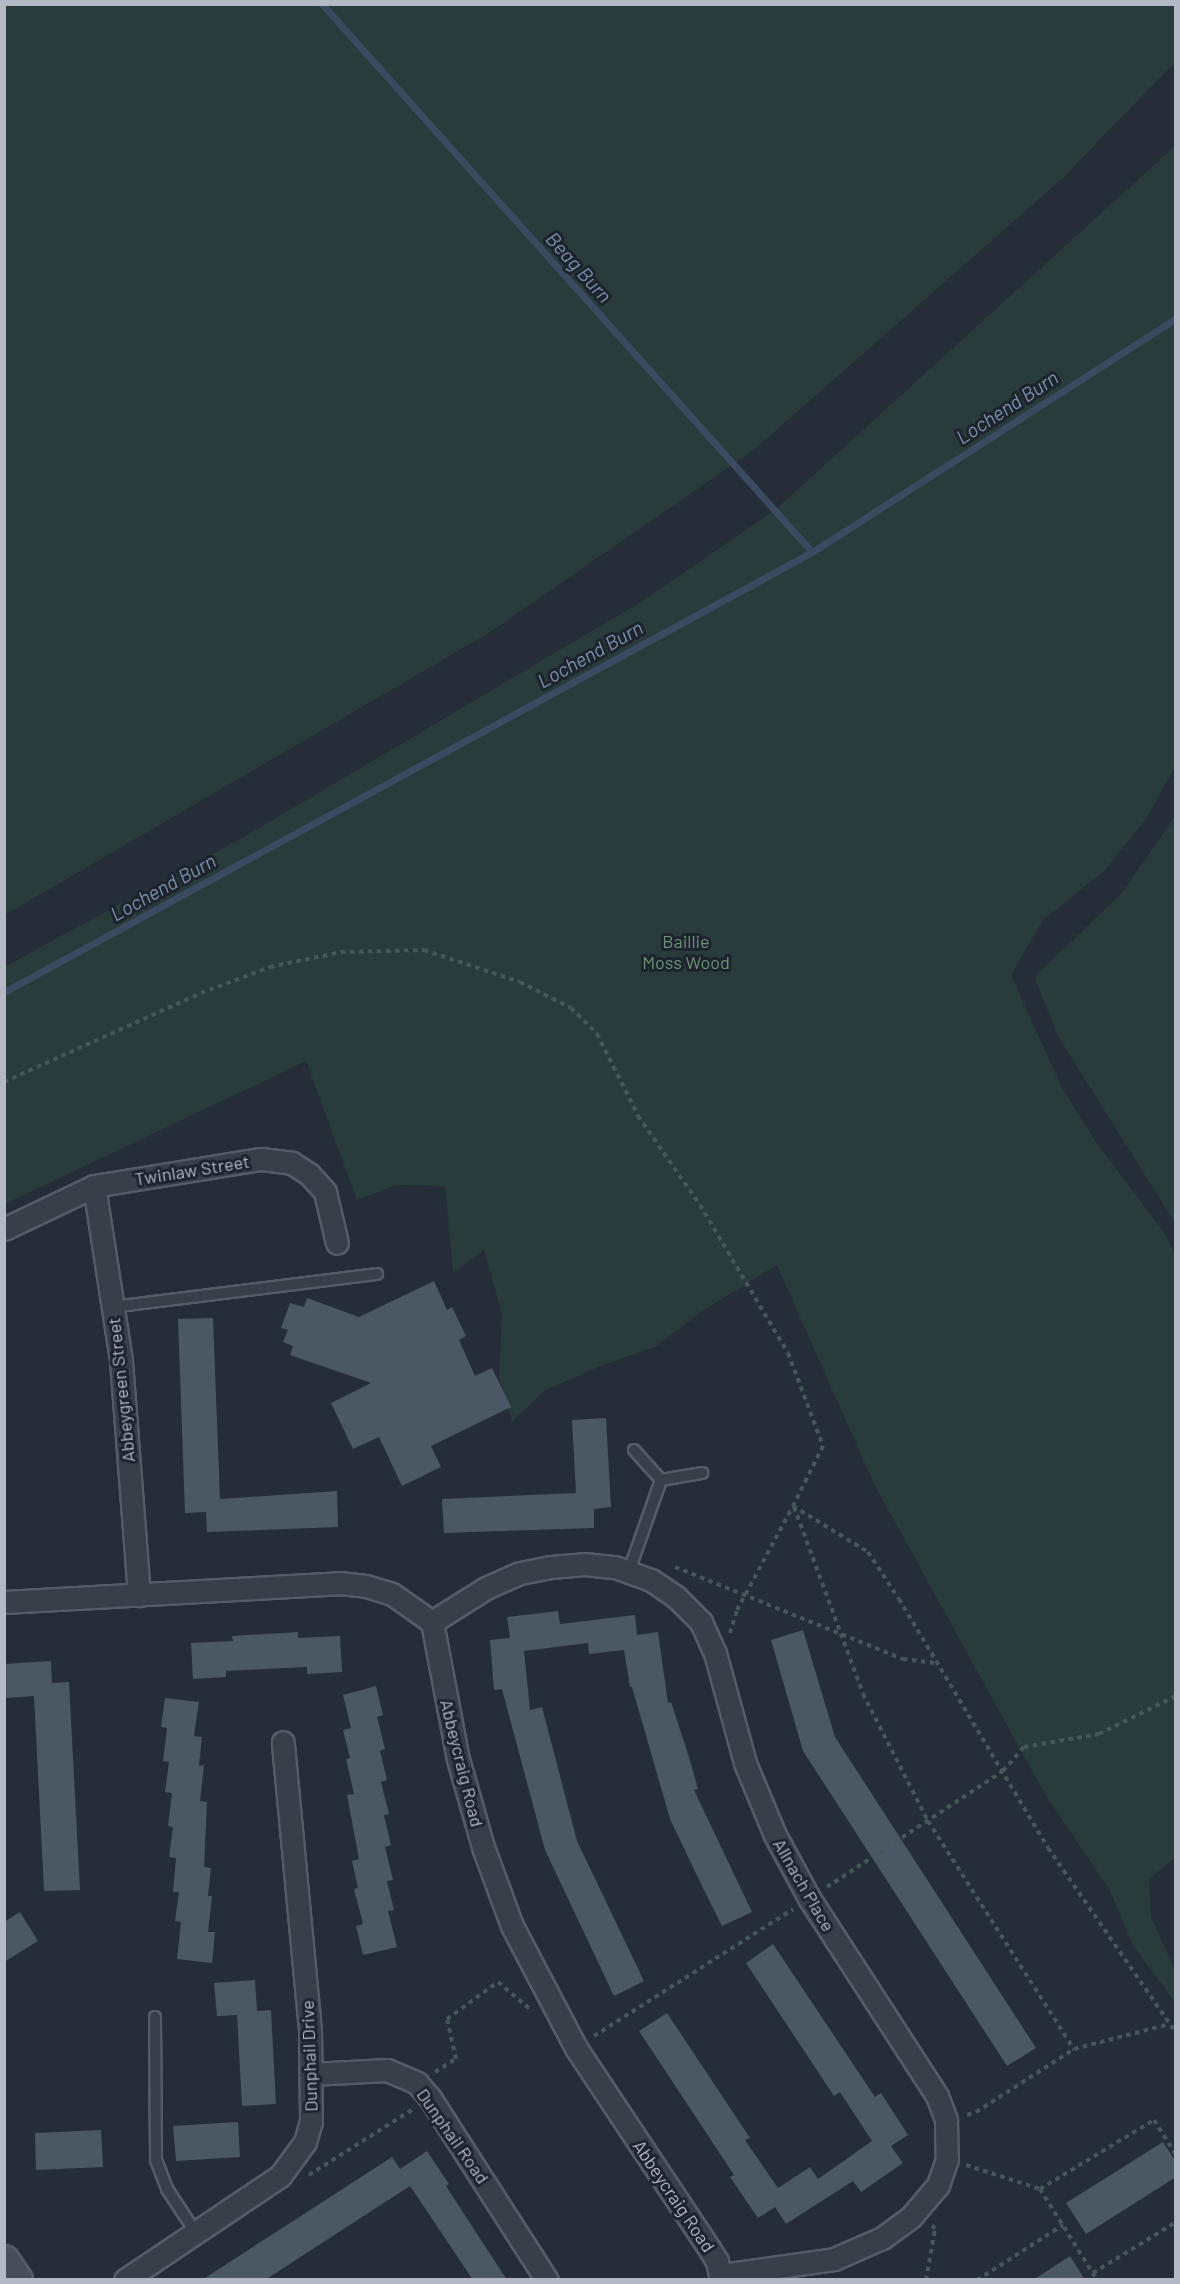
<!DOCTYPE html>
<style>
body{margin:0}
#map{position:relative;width:1180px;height:2284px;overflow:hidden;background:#242d38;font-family:Barlow,sans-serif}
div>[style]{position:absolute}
.green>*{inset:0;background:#293b3b}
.stream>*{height:7px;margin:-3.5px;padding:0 3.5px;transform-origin:3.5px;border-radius:3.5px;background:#3b4a60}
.building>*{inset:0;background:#4c5764}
.path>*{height:4px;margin-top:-2px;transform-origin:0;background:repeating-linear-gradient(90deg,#465659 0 4.5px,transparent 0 9px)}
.roads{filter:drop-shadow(2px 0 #565c67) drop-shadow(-2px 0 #565c67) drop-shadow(0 2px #565c67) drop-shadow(0 -2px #565c67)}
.lane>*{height:10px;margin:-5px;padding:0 5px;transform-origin:5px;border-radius:5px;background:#373f49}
.street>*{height:21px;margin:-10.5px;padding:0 10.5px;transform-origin:10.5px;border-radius:10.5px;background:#373f49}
.secondary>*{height:30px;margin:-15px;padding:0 15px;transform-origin:15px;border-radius:15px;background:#464e5b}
span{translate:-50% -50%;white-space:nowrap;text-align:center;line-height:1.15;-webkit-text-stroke:6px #1d242e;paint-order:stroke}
.park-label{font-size:18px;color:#6c9375}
.street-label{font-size:18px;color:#b3b9c5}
.water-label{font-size:20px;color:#7d90aa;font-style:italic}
.frame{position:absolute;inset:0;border:6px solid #b3b9c5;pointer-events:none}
</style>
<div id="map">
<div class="green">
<div style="clip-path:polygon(5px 4px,1175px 5px,1175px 62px,1064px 177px,755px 449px,489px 633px,5px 915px)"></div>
<div style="clip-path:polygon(1175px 146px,1175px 767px,1148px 816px,1104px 871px,1043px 920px,1011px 975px,1062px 1088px,1096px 1142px,1166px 1235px,1175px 1256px,1176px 1857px,1149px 1879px,1151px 1917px,1175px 1970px,1175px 2002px,1134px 1947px,1109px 1889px,1046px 1796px,874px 1484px,777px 1265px,704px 1310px,655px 1347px,603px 1365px,546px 1390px,512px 1421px,499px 1377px,502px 1314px,484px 1250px,453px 1273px,445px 1186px,396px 1185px,357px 1200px,306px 1061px,5px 1204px,4px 967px,249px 834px,644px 600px,775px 510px)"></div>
<div style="clip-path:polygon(1175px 816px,1175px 1223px,1059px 1038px,1034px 977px,1122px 893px)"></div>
</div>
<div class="stream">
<div style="left:322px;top:4px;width:735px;rotate:48.2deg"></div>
<div style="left:4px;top:992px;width:920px;rotate:-28.57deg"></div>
<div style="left:812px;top:552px;width:433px;rotate:-32.7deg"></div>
</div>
<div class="building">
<div style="clip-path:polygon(434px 1281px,447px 1310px,452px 1307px,466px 1336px,459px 1340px,475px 1376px,492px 1368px,511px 1407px,431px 1446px,441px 1467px,402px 1486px,379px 1437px,353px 1449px,331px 1403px,371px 1383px,290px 1355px,293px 1346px,283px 1342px,288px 1330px,281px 1328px,290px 1303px,304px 1307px,307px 1298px,359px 1317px)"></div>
<div style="clip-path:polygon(213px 1318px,220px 1499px,337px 1491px,338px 1527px,207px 1532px,206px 1512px,185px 1513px,178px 1319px)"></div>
<div style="clip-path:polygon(606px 1418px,611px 1507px,594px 1509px,594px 1528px,444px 1533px,442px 1499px,576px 1493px,572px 1420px)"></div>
<div style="clip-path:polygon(558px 1611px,560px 1624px,635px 1615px,637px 1635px,658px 1632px,668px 1703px,671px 1702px,689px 1757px,698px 1789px,694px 1790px,752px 1912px,722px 1926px,703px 1888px,670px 1819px,632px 1687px,630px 1687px,624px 1650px,589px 1654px,588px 1643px,524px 1651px,530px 1710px,542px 1707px,577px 1841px,644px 1981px,614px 1996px,545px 1850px,502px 1689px,494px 1690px,490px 1640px,510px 1638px,507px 1617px)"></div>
<div style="clip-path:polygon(803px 1630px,835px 1737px,1036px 2048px,1007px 2066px,803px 1751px,771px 1640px)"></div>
<div style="clip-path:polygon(298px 1632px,298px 1638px,340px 1636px,342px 1672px,307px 1674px,307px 1667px,226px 1671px,226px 1677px,193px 1679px,191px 1643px,233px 1641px,232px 1636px)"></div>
<div style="clip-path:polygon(51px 1661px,52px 1683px,69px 1682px,80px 1890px,44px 1891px,34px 1696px,4px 1698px,4px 1664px)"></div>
<div style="clip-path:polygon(376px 1686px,383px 1715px,377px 1717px,385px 1749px,380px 1751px,387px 1780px,381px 1782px,389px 1814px,384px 1815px,391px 1845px,385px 1847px,393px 1880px,387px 1881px,394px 1910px,388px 1911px,397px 1947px,363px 1955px,356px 1926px,363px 1924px,354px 1889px,358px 1888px,352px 1861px,359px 1859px,347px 1795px,354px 1794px,346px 1759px,350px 1758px,343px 1730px,351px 1728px,343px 1695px)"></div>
<div style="clip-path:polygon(165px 1698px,199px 1702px,194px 1736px,202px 1737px,199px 1766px,204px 1765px,200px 1801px,207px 1802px,204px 1867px,211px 1868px,208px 1896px,212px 1896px,208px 1932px,215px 1932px,212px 1963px,177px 1959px,181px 1922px,175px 1921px,179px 1892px,173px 1892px,176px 1858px,169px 1857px,173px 1827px,168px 1826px,172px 1793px,165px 1792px,169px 1762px,163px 1761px,167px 1728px,161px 1727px)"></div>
<div style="clip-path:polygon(20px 1912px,38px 1941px,4px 1962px,4px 1922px)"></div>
<div style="clip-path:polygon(773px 1944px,875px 2097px,881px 2093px,908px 2135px,891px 2146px,903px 2163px,861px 2192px,853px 2181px,786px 2224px,775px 2207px,758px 2218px,730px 2177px,734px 2175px,639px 2031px,667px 2013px,750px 2138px,745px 2140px,778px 2188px,810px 2167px,818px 2179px,872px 2141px,840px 2092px,834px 2096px,746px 1963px)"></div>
<div style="clip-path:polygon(255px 1980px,257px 2011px,271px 2010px,276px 2104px,242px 2106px,237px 2015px,217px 2016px,214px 1983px)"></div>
<div style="clip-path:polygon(238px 2122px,240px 2157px,176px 2161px,173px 2126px)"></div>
<div style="clip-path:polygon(101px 2130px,103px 2167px,36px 2170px,35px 2133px)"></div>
<div style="clip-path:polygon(1163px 2142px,1176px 2162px,1176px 2177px,1086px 2234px,1066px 2203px)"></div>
<div style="clip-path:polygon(427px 2151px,449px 2184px,446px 2186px,507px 2280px,473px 2280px,410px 2186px,265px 2280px,202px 2280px,392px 2157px,400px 2169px)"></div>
<div style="clip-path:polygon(1070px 2256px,1085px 2280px,1033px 2280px)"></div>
</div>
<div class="path">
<div style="left:4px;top:1082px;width:216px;rotate:-24.3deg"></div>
<div style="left:201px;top:993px;width:74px;rotate:-20.6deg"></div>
<div style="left:270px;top:967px;width:73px;rotate:-11.9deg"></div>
<div style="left:341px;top:952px;width:83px;rotate:-1.4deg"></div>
<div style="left:424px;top:950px;width:101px;rotate:18.4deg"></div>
<div style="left:520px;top:982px;width:57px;rotate:27deg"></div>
<div style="left:571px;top:1008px;width:37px;rotate:45deg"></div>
<div style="left:597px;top:1034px;width:92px;rotate:63.4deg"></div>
<div style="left:638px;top:1116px;width:108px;rotate:55.1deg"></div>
<div style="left:700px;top:1205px;width:172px;rotate:59.3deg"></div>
<div style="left:788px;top:1353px;width:99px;rotate:69.4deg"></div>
<div style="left:823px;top:1446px;width:67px;rotate:116.6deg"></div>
<div style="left:793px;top:1506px;width:88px;rotate:31.5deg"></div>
<div style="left:868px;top:1552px;width:56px;rotate:56.6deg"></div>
<div style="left:899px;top:1599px;width:290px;rotate:59.1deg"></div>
<div style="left:1048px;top:1848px;width:225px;rotate:55.3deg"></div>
<div style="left:794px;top:1507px;width:199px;rotate:69.7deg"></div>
<div style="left:863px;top:1694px;width:143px;rotate:62.9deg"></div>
<div style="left:928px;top:1821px;width:271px;rotate:57.4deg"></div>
<div style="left:675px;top:1567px;width:246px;rotate:22deg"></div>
<div style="left:903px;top:1659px;width:34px;rotate:7deg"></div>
<div style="left:730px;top:1633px;width:24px;rotate:-73deg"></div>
<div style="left:737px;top:1610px;width:118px;rotate:-61.7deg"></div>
<div style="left:827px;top:1887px;width:211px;rotate:-33.4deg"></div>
<div style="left:1003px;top:1771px;width:32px;rotate:-49deg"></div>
<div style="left:1024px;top:1747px;width:76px;rotate:-9.8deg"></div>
<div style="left:1099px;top:1734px;width:86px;rotate:-26.3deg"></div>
<div style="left:594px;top:2036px;width:236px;rotate:-32.5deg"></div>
<div style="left:435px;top:2072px;width:25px;rotate:-32deg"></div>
<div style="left:456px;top:2059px;width:41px;rotate:-102.7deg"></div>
<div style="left:447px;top:2019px;width:63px;rotate:-36deg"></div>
<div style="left:498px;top:1982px;width:42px;rotate:40.2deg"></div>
<div style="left:967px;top:2115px;width:9px;rotate:-18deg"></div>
<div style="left:976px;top:2112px;width:117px;rotate:-32.7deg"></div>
<div style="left:1074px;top:2049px;width:98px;rotate:-14.7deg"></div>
<div style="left:966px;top:2165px;width:78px;rotate:18deg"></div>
<div style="left:1040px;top:2189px;width:107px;rotate:57.9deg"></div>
<div style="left:309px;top:2175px;width:122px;rotate:-32.3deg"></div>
<div style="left:1040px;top:2189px;width:133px;rotate:-31.2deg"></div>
<div style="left:1154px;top:2120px;width:41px;rotate:57.8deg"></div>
<div style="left:1093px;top:2273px;width:97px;rotate:-31.6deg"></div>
<div style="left:926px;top:2280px;width:52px;rotate:-80deg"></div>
<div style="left:935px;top:2229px;width:5px;rotate:-127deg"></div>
<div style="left:977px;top:2280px;width:102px;rotate:-32.6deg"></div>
</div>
<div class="roads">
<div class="lane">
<div style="left:112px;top:1307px;width:267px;rotate:-7.1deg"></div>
<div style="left:634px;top:1450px;width:40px;rotate:48deg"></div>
<div style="left:661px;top:1480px;width:42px;rotate:-9.7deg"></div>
<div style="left:629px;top:1571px;width:96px;rotate:-70.6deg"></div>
<div style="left:155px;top:2017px;width:143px;rotate:89.6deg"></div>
<div style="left:156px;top:2160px;width:31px;rotate:69deg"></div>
<div style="left:167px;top:2189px;width:53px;rotate:56.6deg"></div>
</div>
<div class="street">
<div style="left:94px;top:1186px;width:177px;rotate:81.2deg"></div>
<div style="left:121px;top:1361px;width:235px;rotate:85.6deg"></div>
<div style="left:4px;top:1229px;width:100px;rotate:-25.5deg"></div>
<div style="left:94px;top:1186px;width:169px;rotate:-9.2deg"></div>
<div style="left:261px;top:1159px;width:31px;rotate:7deg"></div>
<div style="left:292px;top:1163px;width:20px;rotate:33deg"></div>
<div style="left:309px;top:1174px;width:24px;rotate:48deg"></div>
<div style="left:325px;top:1192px;width:52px;rotate:76.8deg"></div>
<div style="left:4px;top:1602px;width:336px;rotate:-3.2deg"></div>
<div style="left:339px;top:1583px;width:27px;rotate:6deg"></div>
<div style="left:366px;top:1586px;width:27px;rotate:17deg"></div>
<div style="left:392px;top:1594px;width:49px;rotate:35deg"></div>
<div style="left:432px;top:1622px;width:139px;rotate:79.3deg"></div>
<div style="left:458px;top:1759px;width:91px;rotate:74.1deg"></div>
<div style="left:483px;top:1847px;width:84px;rotate:69.8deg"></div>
<div style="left:512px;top:1926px;width:138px;rotate:62.3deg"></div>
<div style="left:576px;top:2048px;width:242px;rotate:56.4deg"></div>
<div style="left:710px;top:2250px;width:13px;rotate:58deg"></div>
<div style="left:717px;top:2261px;width:19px;rotate:78deg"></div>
<div style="left:432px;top:1622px;width:64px;rotate:-32.2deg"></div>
<div style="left:486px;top:1588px;width:37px;rotate:-24deg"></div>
<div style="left:520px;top:1573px;width:32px;rotate:-11deg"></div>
<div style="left:551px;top:1567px;width:33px;rotate:-5deg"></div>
<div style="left:584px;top:1564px;width:31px;rotate:6deg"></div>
<div style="left:615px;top:1567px;width:38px;rotate:20deg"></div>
<div style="left:651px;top:1580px;width:29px;rotate:34deg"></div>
<div style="left:675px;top:1596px;width:37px;rotate:45deg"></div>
<div style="left:701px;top:1622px;width:34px;rotate:66deg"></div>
<div style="left:715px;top:1653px;width:114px;rotate:74.7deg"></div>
<div style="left:745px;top:1763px;width:78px;rotate:67.4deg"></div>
<div style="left:775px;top:1835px;width:72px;rotate:61.6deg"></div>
<div style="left:809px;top:1898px;width:236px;rotate:57.1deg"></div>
<div style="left:937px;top:2096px;width:26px;rotate:69deg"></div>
<div style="left:946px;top:2120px;width:39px;rotate:89deg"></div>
<div style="left:947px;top:2159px;width:28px;rotate:109deg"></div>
<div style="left:938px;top:2185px;width:42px;rotate:130.2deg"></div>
<div style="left:911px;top:2217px;width:36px;rotate:144deg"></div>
<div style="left:882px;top:2238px;width:52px;rotate:156.4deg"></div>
<div style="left:834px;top:2259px;width:113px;rotate:171.9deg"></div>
<div style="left:312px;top:2074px;width:75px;rotate:-3.1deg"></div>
<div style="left:387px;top:2070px;width:33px;rotate:23deg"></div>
<div style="left:417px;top:2083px;width:20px;rotate:49deg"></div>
<div style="left:430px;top:2098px;width:216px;rotate:57.3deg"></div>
<div style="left:125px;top:2280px;width:187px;rotate:-33.9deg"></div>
<div style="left:280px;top:2176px;width:42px;rotate:-53.7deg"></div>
<div style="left:305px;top:2142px;width:22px;rotate:-74deg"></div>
<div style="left:311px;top:2121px;width:91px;rotate:-90.6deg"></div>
<div style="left:310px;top:2030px;width:289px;rotate:-95.4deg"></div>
</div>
<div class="secondary">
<div style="left:4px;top:2261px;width:23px;rotate:56deg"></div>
</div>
</div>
<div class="park-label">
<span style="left:686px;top:952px">Baillie<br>Moss Wood</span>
</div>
<div class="street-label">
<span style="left:192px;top:1170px;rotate:-9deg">Twinlaw Street</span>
<span style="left:121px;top:1390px;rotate:-96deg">Abbeygreen Street</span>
<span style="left:462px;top:1763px;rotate:76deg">Abbeycraig Road</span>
<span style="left:804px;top:1885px;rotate:60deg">Allnach Place</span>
<span style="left:309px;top:2056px;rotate:-92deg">Dunphail Drive</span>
<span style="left:453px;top:2136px;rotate:55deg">Dunphail Road</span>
<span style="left:674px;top:2196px;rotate:56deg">Abbeycraig Road</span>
</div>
<div class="water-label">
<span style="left:579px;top:267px;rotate:48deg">Beag Burn</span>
<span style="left:1007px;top:407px;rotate:-33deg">Lochend Burn</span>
<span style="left:590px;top:654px;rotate:-29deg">Lochend Burn</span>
<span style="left:163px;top:887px;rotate:-29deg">Lochend Burn</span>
</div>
<div class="frame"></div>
</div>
